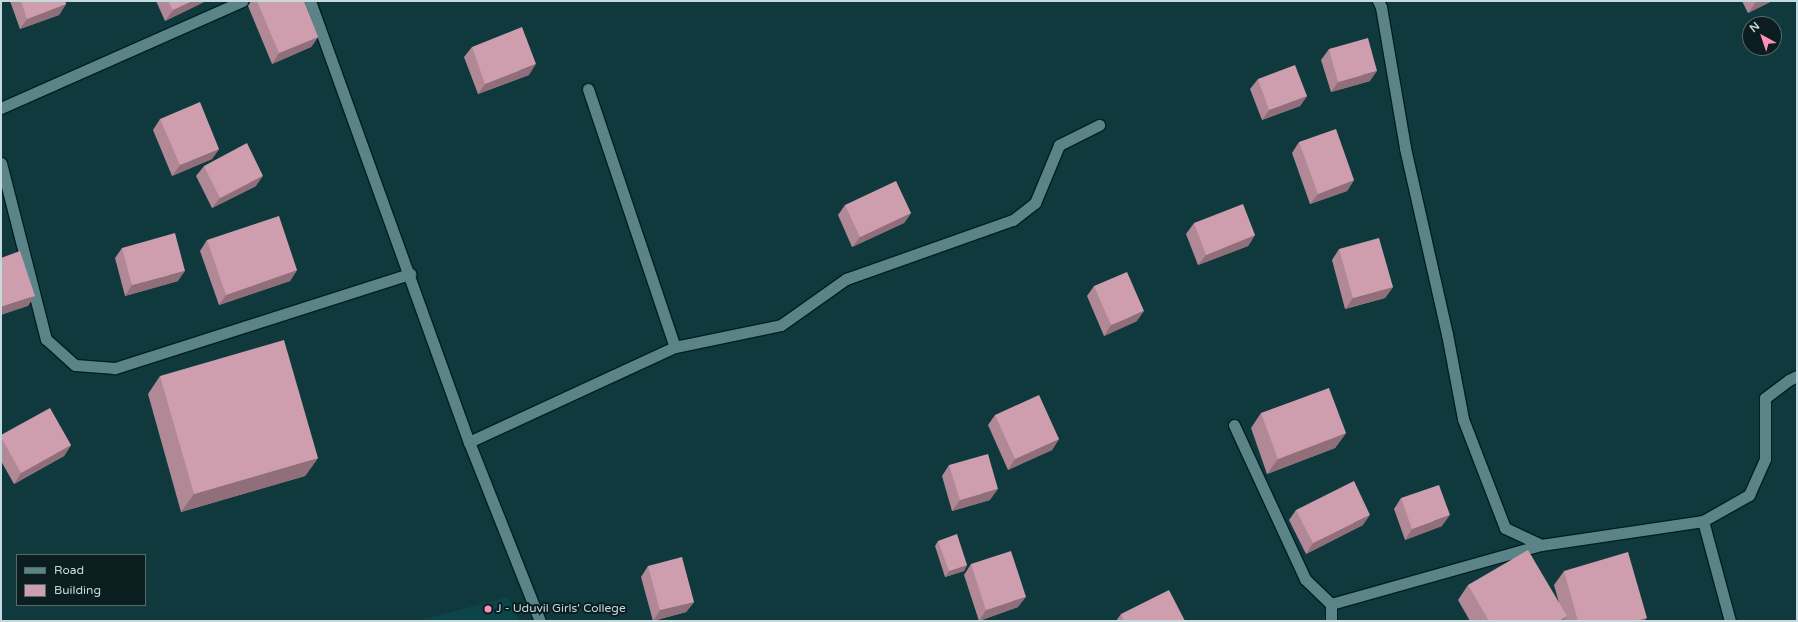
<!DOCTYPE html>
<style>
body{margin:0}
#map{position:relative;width:1798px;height:622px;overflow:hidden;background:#0f393c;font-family:"Varela Round",sans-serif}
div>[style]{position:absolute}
.built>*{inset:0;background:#0c4549}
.roads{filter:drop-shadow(1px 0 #011f21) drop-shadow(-1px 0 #011f21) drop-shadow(0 1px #011f21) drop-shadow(0 -1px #011f21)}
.minor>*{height:11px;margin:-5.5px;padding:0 5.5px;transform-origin:5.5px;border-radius:5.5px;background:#5b8488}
.wall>*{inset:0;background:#b18896}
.shaded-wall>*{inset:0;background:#906f7a}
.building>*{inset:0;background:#ce9eae}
.dots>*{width:11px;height:11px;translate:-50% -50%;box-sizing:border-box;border:2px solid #0c1d1f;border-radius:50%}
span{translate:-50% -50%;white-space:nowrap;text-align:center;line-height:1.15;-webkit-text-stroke:4px #0c1d1f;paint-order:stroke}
.poi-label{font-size:12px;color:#c5dadc}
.left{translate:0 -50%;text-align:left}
.frame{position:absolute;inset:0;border:2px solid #c5dadc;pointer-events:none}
.legend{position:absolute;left:16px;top:554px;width:130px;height:52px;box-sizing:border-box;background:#0c1d1f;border:1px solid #56696b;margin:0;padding:5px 7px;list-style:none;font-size:12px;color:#c5dadc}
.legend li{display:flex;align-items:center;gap:8px;height:20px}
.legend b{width:20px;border:1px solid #56696b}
.north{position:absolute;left:1742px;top:16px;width:40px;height:40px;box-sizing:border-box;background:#0c1d1f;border:1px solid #56696b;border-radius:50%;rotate:320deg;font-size:11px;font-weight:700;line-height:16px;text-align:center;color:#c5dadc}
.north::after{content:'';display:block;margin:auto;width:14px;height:18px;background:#ff8eb9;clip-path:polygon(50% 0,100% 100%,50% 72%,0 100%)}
</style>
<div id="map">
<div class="built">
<div style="clip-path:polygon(508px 597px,519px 621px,416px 621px)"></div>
</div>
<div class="roads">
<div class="minor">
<div style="left:310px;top:1px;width:469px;rotate:70.2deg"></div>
<div style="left:469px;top:442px;width:193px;rotate:68.4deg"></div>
<div style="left:1378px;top:1px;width:7px;rotate:63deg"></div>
<div style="left:1381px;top:7px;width:143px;rotate:80.3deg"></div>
<div style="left:1405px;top:148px;width:191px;rotate:77.3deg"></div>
<div style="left:1447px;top:334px;width:86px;rotate:79.3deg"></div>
<div style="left:1463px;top:419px;width:117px;rotate:68.9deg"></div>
<div style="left:1505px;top:528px;width:40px;rotate:25deg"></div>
<div style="left:1541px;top:545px;width:164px;rotate:-8.4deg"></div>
<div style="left:1703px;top:521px;width:53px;rotate:-29.5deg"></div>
<div style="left:1749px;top:495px;width:39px;rotate:-66deg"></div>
<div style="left:1765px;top:459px;width:61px;rotate:-90deg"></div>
<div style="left:1765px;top:398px;width:30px;rotate:-37deg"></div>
<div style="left:1789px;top:380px;width:9px;rotate:-27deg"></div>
<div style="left:588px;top:89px;width:272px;rotate:71.4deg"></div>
<div style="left:1px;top:108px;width:264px;rotate:-23.9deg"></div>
<div style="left:1px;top:163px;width:182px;rotate:75.7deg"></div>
<div style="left:46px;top:339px;width:39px;rotate:42deg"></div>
<div style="left:75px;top:365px;width:40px;rotate:4.3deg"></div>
<div style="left:115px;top:368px;width:310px;rotate:-17.7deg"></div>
<div style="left:1234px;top:425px;width:170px;rotate:65.2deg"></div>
<div style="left:1305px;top:579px;width:36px;rotate:44deg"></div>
<div style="left:1331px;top:604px;width:218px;rotate:-15.7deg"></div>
<div style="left:469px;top:442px;width:227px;rotate:-24.8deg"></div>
<div style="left:675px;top:347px;width:108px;rotate:-11.7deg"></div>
<div style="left:781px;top:325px;width:80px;rotate:-35.3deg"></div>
<div style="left:846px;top:279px;width:177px;rotate:-19.5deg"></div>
<div style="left:1013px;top:220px;width:28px;rotate:-38deg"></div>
<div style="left:1035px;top:203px;width:63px;rotate:-67.5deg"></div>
<div style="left:1059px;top:145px;width:45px;rotate:-26.6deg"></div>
<div style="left:1703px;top:521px;width:104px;rotate:74.9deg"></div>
<div style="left:1331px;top:604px;width:17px;rotate:90deg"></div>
</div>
</div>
<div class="wall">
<div style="clip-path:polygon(10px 1px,65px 1px,66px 4px,59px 15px,20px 29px)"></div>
<div style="clip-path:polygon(156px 1px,206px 1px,165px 21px)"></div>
<div style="clip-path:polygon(251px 1px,304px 1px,318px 37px,311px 47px,272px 64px,248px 6px)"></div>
<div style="clip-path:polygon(1742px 1px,1772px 1px,1748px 13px)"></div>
<div style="clip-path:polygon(472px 47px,529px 75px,478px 94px,464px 57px)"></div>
<div style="clip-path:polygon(1329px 49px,1370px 81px,1331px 92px,1321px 60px)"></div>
<div style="clip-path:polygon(1258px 79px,1307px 96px,1300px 106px,1262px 120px,1250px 89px)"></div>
<div style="clip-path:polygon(160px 119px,219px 149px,212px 159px,172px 176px,153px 130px)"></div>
<div style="clip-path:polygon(1299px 142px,1354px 180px,1347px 191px,1310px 204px,1292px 153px)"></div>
<div style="clip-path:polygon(204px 166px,256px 186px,212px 208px,196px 176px)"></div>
<div style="clip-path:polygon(845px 205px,911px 213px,904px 223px,852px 247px,838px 215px)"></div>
<div style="clip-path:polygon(1194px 223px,1255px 235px,1248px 246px,1198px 265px,1186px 234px)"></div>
<div style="clip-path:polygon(207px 240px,297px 270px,290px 281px,219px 305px,200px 251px)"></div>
<div style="clip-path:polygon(122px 248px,178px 281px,125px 296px,115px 258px)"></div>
<div style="clip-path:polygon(1339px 249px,1393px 287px,1385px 298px,1345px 309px,1332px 260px)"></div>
<div style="clip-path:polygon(1094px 286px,1137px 321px,1104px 336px,1087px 296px)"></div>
<div style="clip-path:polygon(160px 376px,318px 458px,305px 476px,181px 512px,148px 394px)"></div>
<div style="clip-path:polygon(1261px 413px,1346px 433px,1335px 448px,1267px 474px,1251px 428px)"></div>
<div style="clip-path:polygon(995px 415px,1059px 439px,1052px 450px,1008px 470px,988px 425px)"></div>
<div style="clip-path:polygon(1px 435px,71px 445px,64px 456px,14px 484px,1px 461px)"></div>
<div style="clip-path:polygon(949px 465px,990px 500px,952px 511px,942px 476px)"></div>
<div style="clip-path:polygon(1401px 498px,1442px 526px,1405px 540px,1394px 509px)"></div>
<div style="clip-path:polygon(1296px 510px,1363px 525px,1306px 554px,1289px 520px)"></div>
<div style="clip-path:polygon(938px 541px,967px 565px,964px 571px,945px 577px,935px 546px)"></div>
<div style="clip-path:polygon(971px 564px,1018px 607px,979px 621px,964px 575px)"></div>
<div style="clip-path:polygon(648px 566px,694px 602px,686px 612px,653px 621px,641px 577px)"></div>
<div style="clip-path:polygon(1564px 571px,1644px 621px,1564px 621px,1564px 620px,1563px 621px,1470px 621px,1458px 600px,1468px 585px,1559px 603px,1554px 585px)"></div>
<div style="clip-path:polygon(1121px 614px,1185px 621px,1116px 621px)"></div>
</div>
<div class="shaded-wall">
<div style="clip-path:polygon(192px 1px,206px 1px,165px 21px,173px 10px)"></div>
<div style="clip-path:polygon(1758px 1px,1772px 1px,1748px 13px,1755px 3px)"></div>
<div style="clip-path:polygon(66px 4px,59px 15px,20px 29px,27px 19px)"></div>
<div style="clip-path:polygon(318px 37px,311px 47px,272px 64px,279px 53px)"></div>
<div style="clip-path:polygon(536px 64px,529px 75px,478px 94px,485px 84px)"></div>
<div style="clip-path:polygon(1377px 71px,1370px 81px,1331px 92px,1338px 82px)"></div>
<div style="clip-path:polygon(1307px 96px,1300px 106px,1262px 120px,1269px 110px)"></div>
<div style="clip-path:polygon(219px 149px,212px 159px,172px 176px,180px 165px)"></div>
<div style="clip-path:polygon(263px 176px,256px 186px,212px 208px,220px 198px)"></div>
<div style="clip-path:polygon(1354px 180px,1347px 191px,1310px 204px,1318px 194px)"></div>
<div style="clip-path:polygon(911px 213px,904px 223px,852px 247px,860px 237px)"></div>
<div style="clip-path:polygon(1255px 235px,1248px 246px,1198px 265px,1206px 255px)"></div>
<div style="clip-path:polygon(297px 270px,290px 281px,219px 305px,226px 295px)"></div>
<div style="clip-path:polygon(185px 271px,178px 281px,125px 296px,132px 285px)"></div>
<div style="clip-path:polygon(1393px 287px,1385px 298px,1345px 309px,1353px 298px)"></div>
<div style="clip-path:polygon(35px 296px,28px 306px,1px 315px,1px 307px)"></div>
<div style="clip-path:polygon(1144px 311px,1137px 321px,1104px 336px,1111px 325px)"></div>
<div style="clip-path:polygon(1346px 433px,1335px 448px,1267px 474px,1278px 459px)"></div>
<div style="clip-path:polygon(1059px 439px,1052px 450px,1008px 470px,1015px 459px)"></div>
<div style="clip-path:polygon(71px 445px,64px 456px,14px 484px,21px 473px)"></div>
<div style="clip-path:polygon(318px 458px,305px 476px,181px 512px,194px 494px)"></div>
<div style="clip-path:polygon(998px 489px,990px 500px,952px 511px,960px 500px)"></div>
<div style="clip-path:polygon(1370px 515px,1363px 525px,1306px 554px,1313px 543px)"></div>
<div style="clip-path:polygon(1450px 515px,1442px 526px,1405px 540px,1412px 529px)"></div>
<div style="clip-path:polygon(967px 565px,964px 571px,945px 577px,949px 571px)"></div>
<div style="clip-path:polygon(1026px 597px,1018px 607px,979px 621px,986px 610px)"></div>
<div style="clip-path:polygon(694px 602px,686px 612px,653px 621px,660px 610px)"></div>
<div style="clip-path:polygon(1567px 616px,1563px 621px,1559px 621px)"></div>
<div style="clip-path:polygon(1647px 618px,1644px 621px,1635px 621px)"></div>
</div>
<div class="building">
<div style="clip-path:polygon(21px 1px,65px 1px,66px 4px,27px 19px)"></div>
<div style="clip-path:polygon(168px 1px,192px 1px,173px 10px)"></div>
<div style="clip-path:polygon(257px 1px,304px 1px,318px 37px,279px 53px)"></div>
<div style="clip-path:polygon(522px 27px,536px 64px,485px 84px,472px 47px)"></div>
<div style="clip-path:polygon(1368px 38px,1377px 71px,1338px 82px,1329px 49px)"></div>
<div style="clip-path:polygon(1295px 65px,1307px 96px,1269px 110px,1258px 79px)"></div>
<div style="clip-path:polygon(200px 102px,219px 149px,180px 165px,160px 119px)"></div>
<div style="clip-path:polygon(1336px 129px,1354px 180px,1318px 194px,1299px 142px)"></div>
<div style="clip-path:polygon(247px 143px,263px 176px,220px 198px,204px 166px)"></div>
<div style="clip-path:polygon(896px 181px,911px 213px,860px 237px,845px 205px)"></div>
<div style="clip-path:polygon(1243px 204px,1255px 235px,1206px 255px,1194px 223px)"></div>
<div style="clip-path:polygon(279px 216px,297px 270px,226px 295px,207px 240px)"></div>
<div style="clip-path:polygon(175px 233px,185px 271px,132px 285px,122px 248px)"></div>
<div style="clip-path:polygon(1379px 238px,1393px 287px,1353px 298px,1339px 249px)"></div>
<div style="clip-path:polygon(20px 251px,35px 296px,1px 307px,1px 258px)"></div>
<div style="clip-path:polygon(1127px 272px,1144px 311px,1111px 325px,1094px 286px)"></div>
<div style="clip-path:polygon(284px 340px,318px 458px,194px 494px,160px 376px)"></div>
<div style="clip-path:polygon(1329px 388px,1346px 433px,1278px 459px,1261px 413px)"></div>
<div style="clip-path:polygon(1039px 395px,1059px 439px,1015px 459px,995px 415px)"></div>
<div style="clip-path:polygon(50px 408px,71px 445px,21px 473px,1px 437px,1px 435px)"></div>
<div style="clip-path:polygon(988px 454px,998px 489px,960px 500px,949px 465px)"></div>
<div style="clip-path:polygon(1354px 481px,1370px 515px,1313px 543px,1296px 510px)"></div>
<div style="clip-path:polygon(1439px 485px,1450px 515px,1412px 529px,1401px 498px)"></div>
<div style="clip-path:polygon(957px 534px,967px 565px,949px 571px,938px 541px)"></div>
<div style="clip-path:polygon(1528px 550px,1567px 616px,1559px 621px,1489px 621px,1468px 585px)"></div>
<div style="clip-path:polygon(1011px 551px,1026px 597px,986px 610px,971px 564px)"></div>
<div style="clip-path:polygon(1628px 552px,1647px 618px,1635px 621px,1578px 621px,1564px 571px)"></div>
<div style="clip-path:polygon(682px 557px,694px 602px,660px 610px,648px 566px)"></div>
<div style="clip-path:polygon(1169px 590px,1185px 621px,1124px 621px,1121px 614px)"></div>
</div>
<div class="dots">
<div style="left:488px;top:609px;background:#ff8eb9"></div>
</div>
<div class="poi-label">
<span class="left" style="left:496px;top:609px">J - Uduvil Girls' College</span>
</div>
<div class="frame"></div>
<ul class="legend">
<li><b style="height:5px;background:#5b8488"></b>Road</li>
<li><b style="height:11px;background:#ce9eae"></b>Building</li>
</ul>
<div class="north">N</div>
</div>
